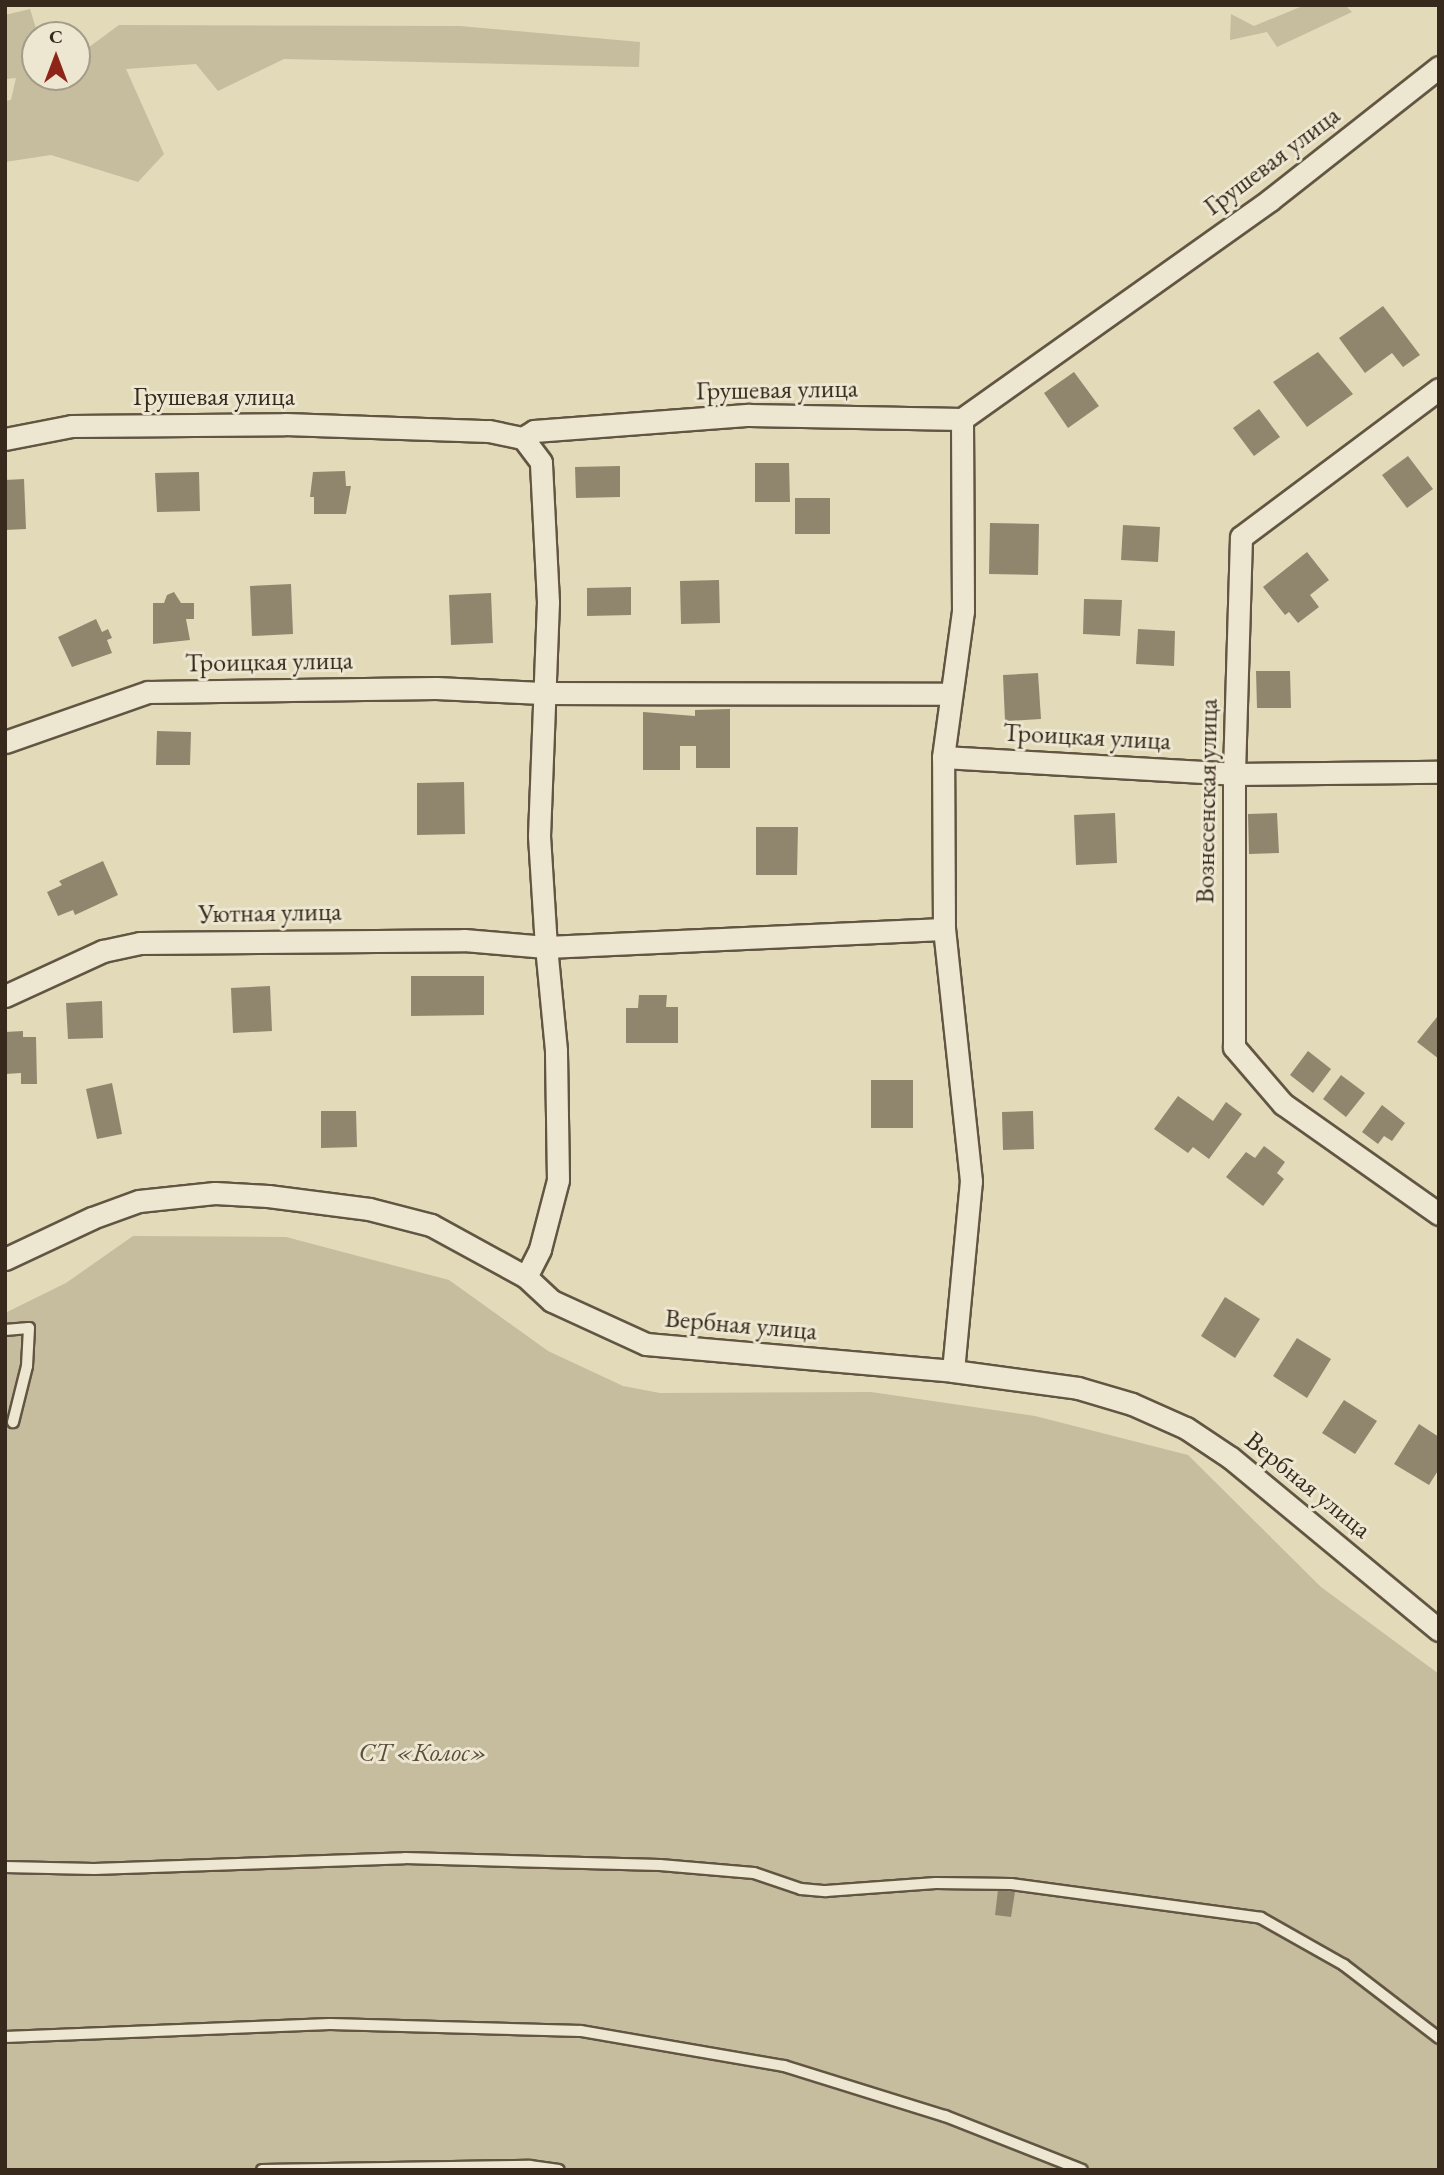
<!DOCTYPE html>
<meta charset="utf-8">
<style>
body{margin:0}
#map{position:relative;width:1444px;height:2175px;overflow:hidden;background:#e3dab9;font-family:"EB Garamond",serif}
div>[style]{position:absolute}
.green>*{inset:0;background:#c6bc9e}
.building>*{inset:0;background:#90866e}
.roads{filter:drop-shadow(2px 0 #625643) drop-shadow(-2px 0 #625643) drop-shadow(0 2px #625643) drop-shadow(0 -2px #625643)}
.lane>*{height:10px;margin:-5px;padding:0 5px;transform-origin:5px;border-radius:5px;background:#ede7d2}
.street>*{height:21px;margin:-10.5px;padding:0 10.5px;transform-origin:10.5px;border-radius:10.5px;background:#ede7d2}
span{translate:-50% -50%;white-space:nowrap;text-align:center;line-height:1.15;-webkit-text-stroke:6px #ede7d2;paint-order:stroke}
.street-label{font-size:26px;color:#372a1c}
.park-label{font-size:26px;color:#5b4e3c;font-style:italic}
.frame{position:absolute;inset:0;border:7px solid #372a1c;pointer-events:none}
.north{position:absolute;left:21px;top:21px;width:70px;height:70px;box-sizing:border-box;background:#ede7d2;border:2px solid #a49b89;border-radius:50%;rotate:0deg;font-size:19px;font-weight:700;line-height:28px;text-align:center;color:#372a1c}
.north::after{content:'';display:block;margin:auto;width:24px;height:32px;background:#8f2418;clip-path:polygon(50% 0,100% 100%,50% 72%,0 100%)}
</style>
<div id="map">
<div class="green">
<div style="clip-path:polygon(1305px 5px,1345px 5px,1352px 12px,1277px 47px,1267px 32px,1230px 40px,1231px 14px,1254px 26px)"></div>
<div style="clip-path:polygon(30px 9px,38px 35px,35px 77px,77px 77px,77px 56px,119px 25px,460px 26px,640px 42px,639px 67px,284px 59px,218px 91px,196px 64px,126px 69px,164px 154px,138px 182px,51px 155px,5px 162px,5px 101px,11px 100px,16px 78px,5px 79px,5px 15px)"></div>
<div style="clip-path:polygon(133px 1236px,286px 1237px,449px 1280px,548px 1351px,623px 1386px,660px 1393px,871px 1392px,1035px 1416px,1188px 1455px,1321px 1587px,1439px 1674px,1439px 2170px,5px 2170px,5px 1313px,66px 1283px)"></div>
</div>
<div class="building">
<div style="clip-path:polygon(1383px 306px,1420px 355px,1403px 367px,1392px 353px,1365px 373px,1339px 338px)"></div>
<div style="clip-path:polygon(1318px 352px,1353px 394px,1307px 427px,1273px 382px)"></div>
<div style="clip-path:polygon(1074px 372px,1099px 406px,1068px 428px,1044px 393px)"></div>
<div style="clip-path:polygon(1259px 409px,1280px 437px,1254px 456px,1233px 428px)"></div>
<div style="clip-path:polygon(1408px 456px,1433px 489px,1407px 508px,1382px 475px)"></div>
<div style="clip-path:polygon(755px 463px,789px 463px,790px 502px,755px 502px)"></div>
<div style="clip-path:polygon(620px 466px,620px 497px,576px 498px,575px 467px)"></div>
<div style="clip-path:polygon(345px 471px,346px 486px,351px 486px,346px 514px,314px 514px,314px 497px,310px 497px,313px 472px)"></div>
<div style="clip-path:polygon(199px 472px,200px 511px,157px 512px,155px 473px)"></div>
<div style="clip-path:polygon(24px 479px,26px 529px,5px 530px,5px 480px)"></div>
<div style="clip-path:polygon(795px 498px,830px 498px,830px 534px,795px 534px)"></div>
<div style="clip-path:polygon(990px 523px,1039px 524px,1038px 575px,989px 574px)"></div>
<div style="clip-path:polygon(1123px 525px,1160px 527px,1158px 562px,1121px 560px)"></div>
<div style="clip-path:polygon(1307px 552px,1329px 580px,1310px 595px,1319px 607px,1298px 623px,1289px 612px,1285px 615px,1263px 587px)"></div>
<div style="clip-path:polygon(719px 580px,720px 623px,681px 624px,680px 581px)"></div>
<div style="clip-path:polygon(291px 584px,293px 634px,252px 636px,250px 586px)"></div>
<div style="clip-path:polygon(631px 587px,631px 615px,587px 616px,587px 588px)"></div>
<div style="clip-path:polygon(174px 592px,181px 603px,194px 603px,194px 619px,186px 619px,190px 640px,153px 644px,153px 603px,164px 603px,167px 595px)"></div>
<div style="clip-path:polygon(491px 593px,493px 643px,451px 645px,449px 595px)"></div>
<div style="clip-path:polygon(1084px 599px,1122px 600px,1120px 636px,1083px 634px)"></div>
<div style="clip-path:polygon(96px 619px,102px 632px,108px 629px,112px 638px,107px 640px,112px 653px,72px 667px,58px 637px)"></div>
<div style="clip-path:polygon(1138px 629px,1175px 631px,1174px 666px,1136px 664px)"></div>
<div style="clip-path:polygon(1256px 671px,1290px 671px,1291px 708px,1257px 708px)"></div>
<div style="clip-path:polygon(1038px 673px,1041px 719px,1005px 721px,1003px 675px)"></div>
<div style="clip-path:polygon(730px 709px,730px 768px,696px 768px,696px 746px,680px 746px,680px 770px,643px 770px,643px 712px,695px 716px,695px 710px)"></div>
<div style="clip-path:polygon(157px 731px,191px 732px,190px 765px,156px 765px)"></div>
<div style="clip-path:polygon(464px 782px,465px 834px,417px 835px,417px 783px)"></div>
<div style="clip-path:polygon(1115px 813px,1117px 863px,1076px 865px,1074px 815px)"></div>
<div style="clip-path:polygon(1277px 813px,1279px 853px,1249px 854px,1248px 814px)"></div>
<div style="clip-path:polygon(756px 827px,798px 827px,797px 875px,756px 875px)"></div>
<div style="clip-path:polygon(103px 861px,118px 895px,75px 915px,73px 910px,58px 916px,47px 892px,62px 885px,59px 881px)"></div>
<div style="clip-path:polygon(411px 976px,484px 976px,484px 1015px,411px 1016px)"></div>
<div style="clip-path:polygon(270px 986px,272px 1031px,233px 1033px,231px 988px)"></div>
<div style="clip-path:polygon(639px 995px,667px 995px,666px 1007px,678px 1007px,678px 1043px,626px 1043px,626px 1008px,638px 1008px)"></div>
<div style="clip-path:polygon(102px 1001px,103px 1038px,68px 1039px,66px 1003px)"></div>
<div style="clip-path:polygon(1437px 1017px,1439px 1018px,1439px 1059px,1417px 1042px)"></div>
<div style="clip-path:polygon(23px 1031px,23px 1037px,36px 1037px,37px 1084px,21px 1084px,21px 1073px,5px 1074px,5px 1032px)"></div>
<div style="clip-path:polygon(1308px 1051px,1331px 1069px,1313px 1093px,1290px 1075px)"></div>
<div style="clip-path:polygon(1341px 1075px,1365px 1093px,1346px 1117px,1323px 1099px)"></div>
<div style="clip-path:polygon(871px 1080px,913px 1080px,913px 1128px,871px 1128px)"></div>
<div style="clip-path:polygon(112px 1083px,122px 1134px,97px 1139px,86px 1089px)"></div>
<div style="clip-path:polygon(1178px 1096px,1213px 1121px,1226px 1102px,1242px 1114px,1209px 1159px,1193px 1147px,1188px 1153px,1154px 1129px)"></div>
<div style="clip-path:polygon(1382px 1105px,1405px 1123px,1392px 1141px,1384px 1136px,1378px 1144px,1362px 1132px)"></div>
<div style="clip-path:polygon(321px 1111px,356px 1111px,357px 1147px,321px 1148px)"></div>
<div style="clip-path:polygon(1033px 1111px,1034px 1149px,1003px 1150px,1002px 1112px)"></div>
<div style="clip-path:polygon(1264px 1146px,1285px 1162px,1277px 1173px,1284px 1179px,1263px 1206px,1226px 1177px,1246px 1152px,1255px 1158px)"></div>
<div style="clip-path:polygon(1225px 1297px,1260px 1319px,1235px 1358px,1201px 1336px)"></div>
<div style="clip-path:polygon(1297px 1338px,1331px 1359px,1307px 1398px,1273px 1376px)"></div>
<div style="clip-path:polygon(1344px 1400px,1377px 1421px,1355px 1454px,1322px 1433px)"></div>
<div style="clip-path:polygon(1419px 1424px,1439px 1437px,1439px 1469px,1429px 1485px,1394px 1464px)"></div>
<div style="clip-path:polygon(998px 1890px,1015px 1892px,1011px 1917px,995px 1915px)"></div>
</div>
<div class="roads">
<div class="lane">
<div style="left:5px;top:1330px;width:24px;rotate:-5deg"></div>
<div style="left:29px;top:1328px;width:38px;rotate:93deg"></div>
<div style="left:27px;top:1366px;width:58px;rotate:104deg"></div>
<div style="left:5px;top:1867px;width:89px;rotate:1.3deg"></div>
<div style="left:94px;top:1869px;width:311px;rotate:-2deg"></div>
<div style="left:405px;top:1858px;width:255px;rotate:1.6deg"></div>
<div style="left:660px;top:1865px;width:94px;rotate:4.9deg"></div>
<div style="left:754px;top:1873px;width:50px;rotate:18.8deg"></div>
<div style="left:801px;top:1889px;width:25px;rotate:5deg"></div>
<div style="left:826px;top:1891px;width:110px;rotate:-4.2deg"></div>
<div style="left:936px;top:1883px;width:75px;rotate:0.8deg"></div>
<div style="left:1011px;top:1884px;width:252px;rotate:7.7deg"></div>
<div style="left:1261px;top:1918px;width:95px;rotate:29.5deg"></div>
<div style="left:1344px;top:1965px;width:120px;rotate:37.5deg"></div>
<div style="left:5px;top:2037px;width:325px;rotate:-2.3deg"></div>
<div style="left:330px;top:2024px;width:251px;rotate:1.6deg"></div>
<div style="left:581px;top:2031px;width:206px;rotate:9.8deg"></div>
<div style="left:784px;top:2066px;width:169px;rotate:17.3deg"></div>
<div style="left:945px;top:2116px;width:147px;rotate:21.5deg"></div>
<div style="left:262px;top:2170px;width:268px;rotate:-0.9deg"></div>
<div style="left:530px;top:2166px;width:29px;rotate:8deg"></div>
</div>
<div class="street">
<div style="left:1439px;top:389px;width:247px;rotate:143.2deg"></div>
<div style="left:1241px;top:537px;width:237px;rotate:91.7deg"></div>
<div style="left:1234px;top:774px;width:273px;rotate:90deg"></div>
<div style="left:1234px;top:1047px;width:75px;rotate:49.3deg"></div>
<div style="left:1283px;top:1104px;width:191px;rotate:35.2deg"></div>
<div style="left:5px;top:439px;width:68px;rotate:-11deg"></div>
<div style="left:72px;top:426px;width:213px;rotate:-0.5deg"></div>
<div style="left:285px;top:424px;width:204px;rotate:2deg"></div>
<div style="left:489px;top:431px;width:35px;rotate:12deg"></div>
<div style="left:523px;top:438px;width:13px;rotate:-32deg"></div>
<div style="left:534px;top:431px;width:216px;rotate:-4.3deg"></div>
<div style="left:749px;top:415px;width:213px;rotate:1.1deg"></div>
<div style="left:962px;top:419px;width:378px;rotate:-35.4deg"></div>
<div style="left:1270px;top:200px;width:215px;rotate:-38.2deg"></div>
<div style="left:5px;top:742px;width:151px;rotate:-19.3deg"></div>
<div style="left:148px;top:692px;width:288px;rotate:-0.8deg"></div>
<div style="left:436px;top:688px;width:106px;rotate:2.7deg"></div>
<div style="left:542px;top:693px;width:408px;rotate:0.1deg"></div>
<div style="left:943px;top:757px;width:291px;rotate:3.3deg"></div>
<div style="left:1234px;top:774px;width:205px;rotate:-0.6deg"></div>
<div style="left:5px;top:996px;width:108px;rotate:-24.7deg"></div>
<div style="left:103px;top:951px;width:38px;rotate:-12deg"></div>
<div style="left:140px;top:943px;width:324px;rotate:-0.5deg"></div>
<div style="left:464px;top:940px;width:82px;rotate:4.9deg"></div>
<div style="left:546px;top:947px;width:111px;rotate:-93.6deg"></div>
<div style="left:539px;top:836px;width:234px;rotate:-87.8deg"></div>
<div style="left:548px;top:602px;width:140px;rotate:-92.9deg"></div>
<div style="left:541px;top:462px;width:30px;rotate:-127deg"></div>
<div style="left:5px;top:1259px;width:96px;rotate:-25.2deg"></div>
<div style="left:92px;top:1218px;width:50px;rotate:-19.9deg"></div>
<div style="left:139px;top:1201px;width:76px;rotate:-6deg"></div>
<div style="left:215px;top:1193px;width:53px;rotate:3.2deg"></div>
<div style="left:268px;top:1196px;width:102px;rotate:7.3deg"></div>
<div style="left:369px;top:1209px;width:64px;rotate:14.5deg"></div>
<div style="left:431px;top:1225px;width:108px;rotate:28.7deg"></div>
<div style="left:526px;top:1277px;width:35px;rotate:43deg"></div>
<div style="left:552px;top:1301px;width:103px;rotate:24.6deg"></div>
<div style="left:646px;top:1344px;width:308px;rotate:5deg"></div>
<div style="left:953px;top:1371px;width:126px;rotate:7.7deg"></div>
<div style="left:1078px;top:1388px;width:56px;rotate:16.5deg"></div>
<div style="left:1132px;top:1404px;width:59px;rotate:24deg"></div>
<div style="left:1186px;top:1428px;width:54px;rotate:33.7deg"></div>
<div style="left:1231px;top:1458px;width:270px;rotate:39.6deg"></div>
<div style="left:526px;top:1277px;width:31px;rotate:-63deg"></div>
<div style="left:540px;top:1249px;width:71px;rotate:-75.4deg"></div>
<div style="left:558px;top:1180px;width:130px;rotate:-90.9deg"></div>
<div style="left:556px;top:1050px;width:103px;rotate:-95.5deg"></div>
<div style="left:546px;top:947px;width:398px;rotate:-2.6deg"></div>
<div style="left:953px;top:1371px;width:191px;rotate:-84.6deg"></div>
<div style="left:971px;top:1181px;width:253px;rotate:-96.1deg"></div>
<div style="left:944px;top:929px;width:172px;rotate:-90.3deg"></div>
<div style="left:943px;top:757px;width:147px;rotate:-82.2deg"></div>
<div style="left:963px;top:611px;width:192px;rotate:-90.3deg"></div>
</div>
</div>
<div class="street-label">
<span style="left:1272px;top:161px;rotate:-37deg">Грушевая улица</span>
<span style="left:777px;top:390px;rotate:-1deg">Грушевая улица</span>
<span style="left:214px;top:397px">Грушевая улица</span>
<span style="left:269px;top:662px;rotate:-1deg">Троицкая улица</span>
<span style="left:1087px;top:737px;rotate:3deg">Троицкая улица</span>
<span style="left:1207px;top:801px;rotate:-89deg">Вознесенская улица</span>
<span style="left:270px;top:913px;rotate:-1deg">Уютная улица</span>
<span style="left:741px;top:1325px;rotate:5deg">Вербная улица</span>
<span style="left:1308px;top:1485px;rotate:39deg">Вербная улица</span>
</div>
<div class="park-label">
<span style="left:423px;top:1753px">СТ «Колос»</span>
</div>
<div class="frame"></div>
<div class="north">С</div>
</div>
